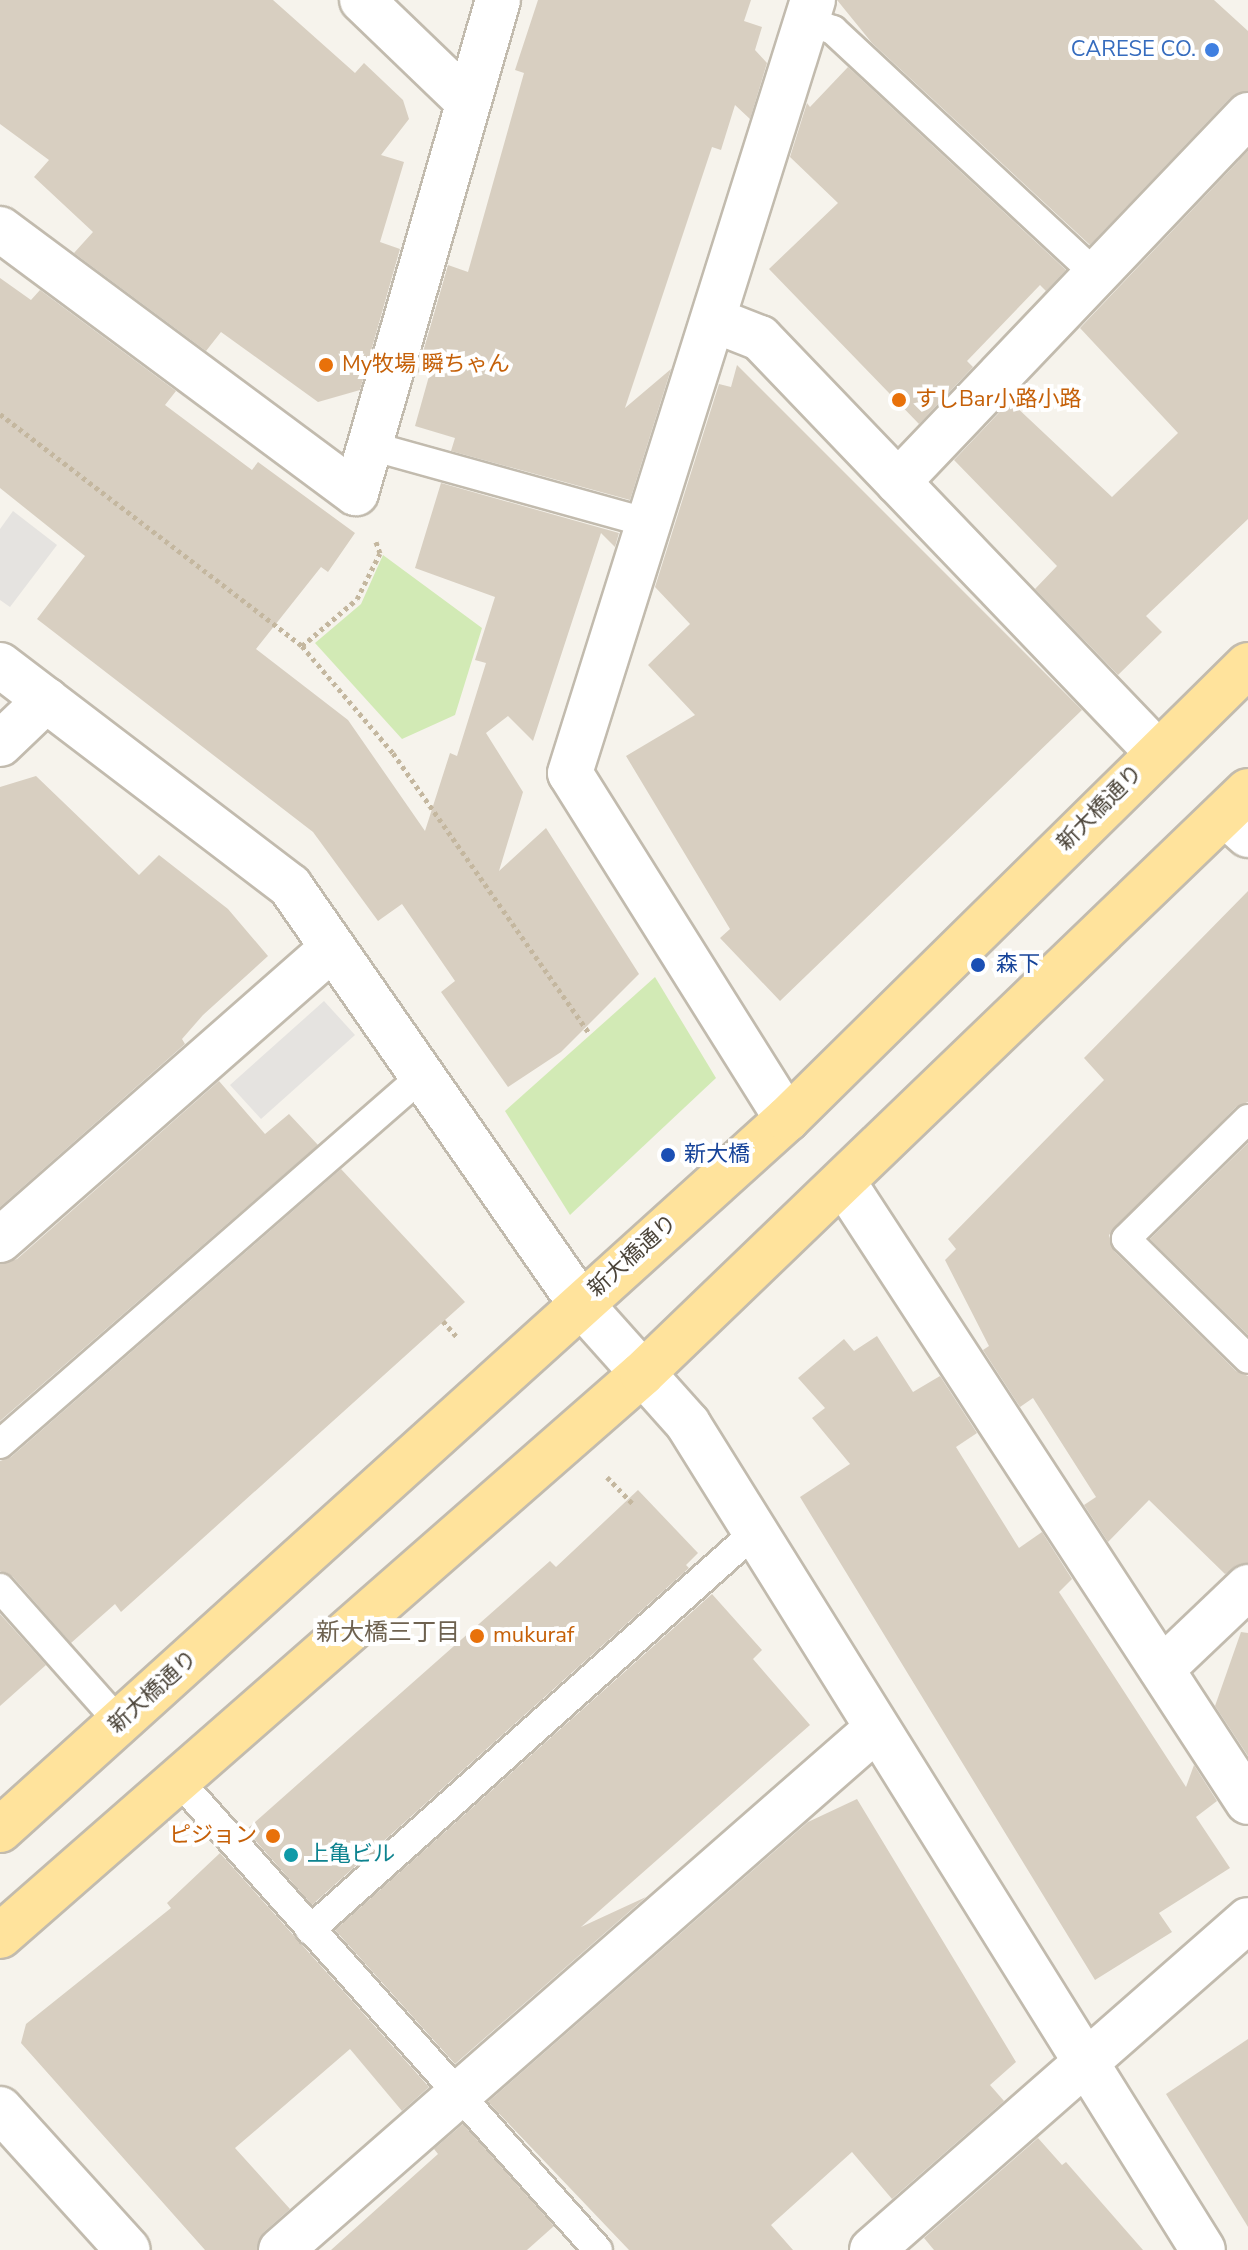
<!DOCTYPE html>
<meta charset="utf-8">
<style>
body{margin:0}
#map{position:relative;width:1248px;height:2250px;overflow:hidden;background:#f6f3ec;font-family:"Nunito Sans","Noto Sans JP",sans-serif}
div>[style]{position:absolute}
.green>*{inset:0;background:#d2eab5}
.parking>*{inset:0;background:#e5e3e0}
.building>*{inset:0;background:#d8cfc1}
.path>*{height:5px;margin-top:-2.5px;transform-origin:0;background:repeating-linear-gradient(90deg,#c4b79f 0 4px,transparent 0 8px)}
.roads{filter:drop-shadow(2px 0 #c2bbae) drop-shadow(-2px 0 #c2bbae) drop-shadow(0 2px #c2bbae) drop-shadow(0 -2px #c2bbae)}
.service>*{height:28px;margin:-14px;padding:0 14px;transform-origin:14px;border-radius:14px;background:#fff}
.minor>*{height:44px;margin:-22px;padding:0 22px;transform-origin:22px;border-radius:22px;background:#fff}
.tertiary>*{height:44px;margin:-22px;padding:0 22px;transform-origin:22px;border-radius:22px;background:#fff}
.primary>*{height:44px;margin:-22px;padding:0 22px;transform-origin:22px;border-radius:22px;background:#ffe39c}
.dots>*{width:22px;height:22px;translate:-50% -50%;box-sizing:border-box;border:4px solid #fff;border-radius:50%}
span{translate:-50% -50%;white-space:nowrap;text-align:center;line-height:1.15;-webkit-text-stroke:8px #fff;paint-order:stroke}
.shop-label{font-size:22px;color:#366cbe}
.right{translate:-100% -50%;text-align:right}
.food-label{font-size:22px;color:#c56008}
.left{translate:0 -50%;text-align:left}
.street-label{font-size:22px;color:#4b4439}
.transit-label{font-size:22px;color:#164399}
.culture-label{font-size:22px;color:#0d838f}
.neighbourhood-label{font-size:24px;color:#6e6250}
</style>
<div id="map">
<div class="green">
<div style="clip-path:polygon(383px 555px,482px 628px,455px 715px,402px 739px,315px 643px,361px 604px)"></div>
<div style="clip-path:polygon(655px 977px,716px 1078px,570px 1215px,505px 1111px)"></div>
</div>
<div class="parking">
<div style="clip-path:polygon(13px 511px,57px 545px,10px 607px,0 600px,0 529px)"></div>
<div style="clip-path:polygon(324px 1001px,355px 1035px,261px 1119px,230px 1085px)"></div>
</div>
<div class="building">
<div style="clip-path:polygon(0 0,273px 0,355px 73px,364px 63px,403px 100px,409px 119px,381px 155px,404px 162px,380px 242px,400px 249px,360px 390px,318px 402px,221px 332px,206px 351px,74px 253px,93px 232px,34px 177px,49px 160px,0 124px)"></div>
<div style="clip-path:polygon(538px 0,751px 0,744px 21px,762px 27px,755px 50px,767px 63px,750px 119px,735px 105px,721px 150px,712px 147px,625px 408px,671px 369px,630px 500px,451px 451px,455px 438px,415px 426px,431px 369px,417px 373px,448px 265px,468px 272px,524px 73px,515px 70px)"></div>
<div style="clip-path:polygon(837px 0,1214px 0,1248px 31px,1248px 91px,1230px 98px,1090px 245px,872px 43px)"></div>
<div style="clip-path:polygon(848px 67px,1066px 270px,1046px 291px,1040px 285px,967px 361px,973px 367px,919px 424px,769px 269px,838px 203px,790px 157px,807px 103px,810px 107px)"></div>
<div style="clip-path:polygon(1248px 151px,1248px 519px,1146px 616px,1162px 632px,1118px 675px,1035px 589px,1057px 566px,954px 460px,1010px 401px,1112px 497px,1178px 433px,1080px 328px)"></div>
<div style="clip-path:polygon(0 278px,31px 300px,40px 290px,176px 391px,165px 405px,252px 470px,258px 462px,355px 533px,328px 572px,321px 567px,256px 649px,348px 720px,425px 831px,450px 753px,457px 756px,486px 663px,475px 660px,495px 597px,415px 568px,441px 483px,619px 533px,615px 547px,601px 533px,533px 741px,508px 716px,486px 733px,523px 792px,499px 871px,546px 828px,639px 974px,561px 1052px,508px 1087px,441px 992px,455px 981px,402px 904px,378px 921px,313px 832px,37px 619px,85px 556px,0 488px)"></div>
<div style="clip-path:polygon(737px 365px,1082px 710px,780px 1001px,720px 938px,730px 929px,626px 756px,695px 715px,648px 665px,690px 624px,655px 587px,719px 384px,731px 387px)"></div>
<div style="clip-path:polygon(36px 776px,139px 875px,159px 855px,228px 909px,268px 956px,203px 1015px,182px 1039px,185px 1044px,0 1207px,0 787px)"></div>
<div style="clip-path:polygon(1248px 891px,1248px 1102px,1236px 1107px,1109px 1235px,1114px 1251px,1236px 1371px,1248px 1376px,1248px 1563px,1225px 1574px,1149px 1500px,1108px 1542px,1084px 1505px,1096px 1497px,1033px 1398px,1020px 1407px,983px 1350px,989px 1346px,945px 1260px,956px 1249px,948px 1239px,1104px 1080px,1084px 1058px)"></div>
<div style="clip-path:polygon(219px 1081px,265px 1134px,289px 1114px,318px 1145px,0 1421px,0 1264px,17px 1259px)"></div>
<div style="clip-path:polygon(1248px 1143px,1248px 1335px,1150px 1239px)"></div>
<div style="clip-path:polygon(341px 1169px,465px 1302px,121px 1612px,115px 1604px,71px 1643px,13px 1577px,0 1571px,0 1461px,11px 1457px)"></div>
<div style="clip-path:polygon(877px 1336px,913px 1392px,940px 1376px,977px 1433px,956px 1447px,1019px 1548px,1042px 1532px,1072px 1579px,1059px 1592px,1112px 1673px,1186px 1787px,1194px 1765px,1217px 1801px,1196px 1817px,1230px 1868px,1159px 1913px,1172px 1932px,1095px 1980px,800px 1497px,850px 1464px,812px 1418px,825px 1408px,798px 1378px,844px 1339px,854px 1351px)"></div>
<div style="clip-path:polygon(638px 1490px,698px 1553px,686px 1565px,689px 1568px,312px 1905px,246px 1830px,550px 1561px,556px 1567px)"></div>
<div style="clip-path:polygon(712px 1594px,762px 1650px,753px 1659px,810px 1725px,581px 1927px,646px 1897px,455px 2064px,335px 1930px)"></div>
<div style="clip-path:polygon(0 1614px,46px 1665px,0 1706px)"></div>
<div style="clip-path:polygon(1241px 1632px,1248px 1633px,1248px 1756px,1215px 1706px)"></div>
<div style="clip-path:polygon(857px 1799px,1016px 2062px,990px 2085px,1004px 2101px,892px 2199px,852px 2152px,771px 2225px,793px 2250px,629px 2250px,488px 2102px,808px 1822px)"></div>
<div style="clip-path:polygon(220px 1853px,429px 2087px,402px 2111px,350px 2049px,235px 2148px,290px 2209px,264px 2232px,257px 2250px,205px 2250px,21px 2043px,26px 2024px,171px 1908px,167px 1903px)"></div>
<div style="clip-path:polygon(1248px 2039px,1248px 2227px,1166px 2094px)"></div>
<div style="clip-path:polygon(463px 2124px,554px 2226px,527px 2250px,331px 2250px,438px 2154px,434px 2149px)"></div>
<div style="clip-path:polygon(1038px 2138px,1062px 2165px,1066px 2162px,1143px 2250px,934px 2250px,924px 2238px)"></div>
</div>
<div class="path">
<div style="left:0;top:414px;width:381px;rotate:37.5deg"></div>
<div style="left:302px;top:646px;width:140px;rotate:49.6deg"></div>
<div style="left:393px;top:753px;width:343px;rotate:55deg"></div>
<div style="left:302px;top:646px;width:72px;rotate:-40.5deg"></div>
<div style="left:357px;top:599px;width:51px;rotate:-63.4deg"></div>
<div style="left:380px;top:553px;width:12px;rotate:-110deg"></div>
<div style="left:443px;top:1321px;width:23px;rotate:49deg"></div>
<div style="left:607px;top:1477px;width:37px;rotate:46deg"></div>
</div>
<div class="roads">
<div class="service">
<div style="left:807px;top:21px;width:28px;rotate:19deg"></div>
<div style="left:833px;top:30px;width:362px;rotate:42.9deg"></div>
<div style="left:371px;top:446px;width:292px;rotate:15.5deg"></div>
<div style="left:1248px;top:1119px;width:171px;rotate:135.5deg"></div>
<div style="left:1126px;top:1239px;width:171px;rotate:44.5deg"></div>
<div style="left:0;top:1444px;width:559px;rotate:-41.08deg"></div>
<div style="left:0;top:1588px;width:179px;rotate:48.4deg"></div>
<div style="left:178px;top:1780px;width:630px;rotate:48.22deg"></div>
<div style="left:310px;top:1930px;width:597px;rotate:-41.81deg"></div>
</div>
<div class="minor">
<div style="left:362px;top:0;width:147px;rotate:43.9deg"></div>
<div style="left:0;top:229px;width:443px;rotate:36.6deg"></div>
<div style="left:356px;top:493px;width:513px;rotate:-73.93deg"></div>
<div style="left:714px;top:320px;width:49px;rotate:21.4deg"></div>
<div style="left:760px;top:338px;width:574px;rotate:46.2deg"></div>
<div style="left:898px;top:482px;width:507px;rotate:-46.36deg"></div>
<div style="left:0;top:744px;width:64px;rotate:-43.7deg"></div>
<div style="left:1226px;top:815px;width:30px;rotate:42deg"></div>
<div style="left:787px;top:1119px;width:408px;rotate:-122.1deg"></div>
<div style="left:570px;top:773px;width:810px;rotate:-72.55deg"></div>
<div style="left:844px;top:1183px;width:739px;rotate:56.87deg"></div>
<div style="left:0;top:1240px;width:442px;rotate:-41.3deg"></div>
<div style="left:580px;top:1303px;width:162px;rotate:48.2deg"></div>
<div style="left:688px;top:1424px;width:973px;rotate:58.06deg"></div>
<div style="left:1162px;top:1669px;width:119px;rotate:-43.6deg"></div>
<div style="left:0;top:2109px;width:190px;rotate:47.8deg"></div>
<div style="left:281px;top:2250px;width:789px;rotate:-41.2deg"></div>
<div style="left:872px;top:2250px;width:500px;rotate:-41.27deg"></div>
</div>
<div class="tertiary">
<div style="left:0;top:665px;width:365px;rotate:37.3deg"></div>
<div style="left:290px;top:886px;width:508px;rotate:55.18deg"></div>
</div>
<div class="primary">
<div style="left:0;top:1830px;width:1061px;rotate:-42.1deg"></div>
<div style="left:787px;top:1119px;width:647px;rotate:-44.56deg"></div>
<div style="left:0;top:1936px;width:853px;rotate:-41.2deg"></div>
<div style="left:642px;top:1374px;width:841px;rotate:-43.89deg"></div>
</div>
</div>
<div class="dots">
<div style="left:1212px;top:50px;background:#3f7fe0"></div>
<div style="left:326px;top:365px;background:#e8710a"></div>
<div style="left:899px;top:400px;background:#e8710a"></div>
<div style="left:978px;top:965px;background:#1a4fb4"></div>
<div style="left:668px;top:1155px;background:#1a4fb4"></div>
<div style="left:477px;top:1636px;background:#e8710a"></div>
<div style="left:273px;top:1836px;background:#e8710a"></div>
<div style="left:291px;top:1855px;background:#0f9aa8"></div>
</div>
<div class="shop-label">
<span class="right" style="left:1196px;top:50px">CARESE CO.</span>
</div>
<div class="food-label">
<span class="left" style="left:342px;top:365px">My牧場 瞬ちゃん</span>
<span class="left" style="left:915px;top:400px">すしBar小路小路</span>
<span class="left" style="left:493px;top:1636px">mukuraf</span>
<span class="right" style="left:257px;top:1836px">ピジョン</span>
</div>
<div class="street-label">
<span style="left:1100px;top:808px;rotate:-45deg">新大橋通り</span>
<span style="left:633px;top:1256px;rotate:-42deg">新大橋通り</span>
<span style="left:153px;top:1692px;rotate:-42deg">新大橋通り</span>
</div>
<div class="transit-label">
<span class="left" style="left:996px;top:965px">森下</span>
<span class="left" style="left:684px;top:1155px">新大橋</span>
</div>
<div class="culture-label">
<span class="left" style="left:307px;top:1855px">上亀ビル</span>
</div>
<div class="neighbourhood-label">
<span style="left:388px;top:1633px">新大橋三丁目</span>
</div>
</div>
